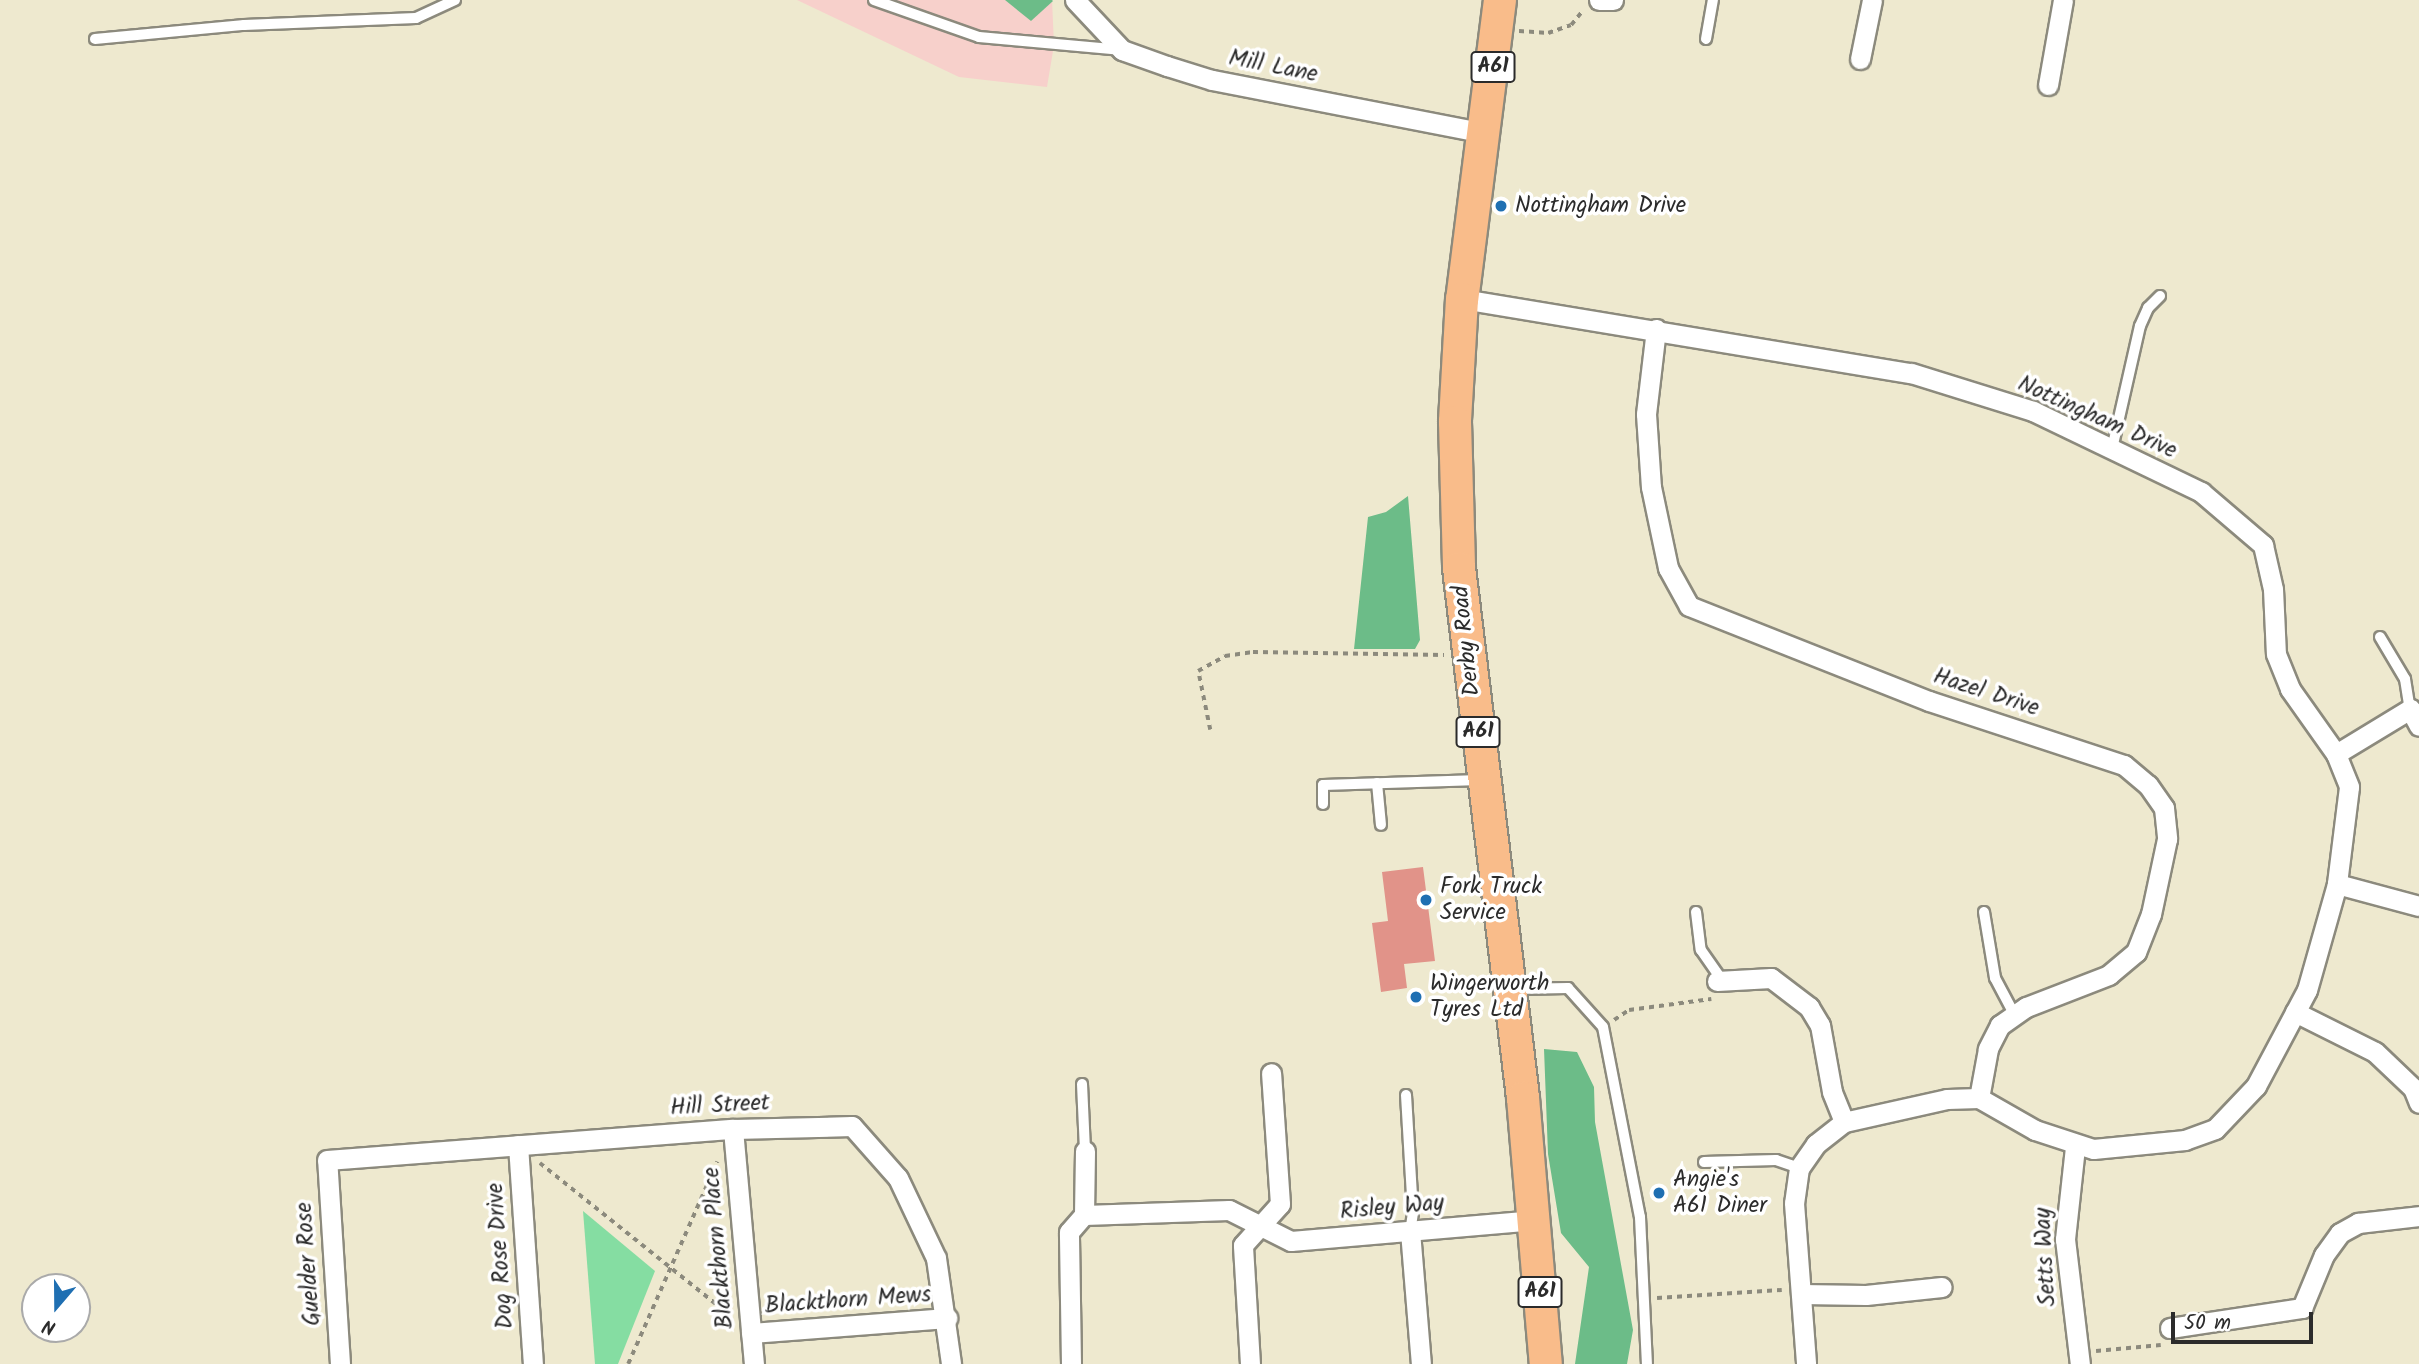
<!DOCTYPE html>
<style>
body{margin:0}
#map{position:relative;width:2419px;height:1364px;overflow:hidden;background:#eee9cf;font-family:Kalam,sans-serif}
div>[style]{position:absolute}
.built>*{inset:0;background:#f7d0cb}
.green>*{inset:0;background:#85dda2}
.forest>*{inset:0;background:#6cbc88}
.building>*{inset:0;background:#e19389}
.path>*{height:3.5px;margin-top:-1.75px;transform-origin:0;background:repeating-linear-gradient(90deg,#8c8a7d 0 5px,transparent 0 10px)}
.roads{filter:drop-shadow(2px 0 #8c8a7d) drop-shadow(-2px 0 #8c8a7d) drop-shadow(0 2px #8c8a7d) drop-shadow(0 -2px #8c8a7d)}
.service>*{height:10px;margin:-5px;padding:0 5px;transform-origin:5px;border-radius:5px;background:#fff}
.minor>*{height:19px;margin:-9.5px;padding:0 9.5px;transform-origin:9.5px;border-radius:9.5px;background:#fff}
.trunk>*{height:32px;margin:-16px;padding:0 16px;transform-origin:16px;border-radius:16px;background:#f9bc8a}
.dots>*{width:19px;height:19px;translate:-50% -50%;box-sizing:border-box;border:4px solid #fff;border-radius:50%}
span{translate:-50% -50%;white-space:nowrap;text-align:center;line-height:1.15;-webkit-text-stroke:7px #fff;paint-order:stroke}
.shield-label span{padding:2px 5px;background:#fff;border:2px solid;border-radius:5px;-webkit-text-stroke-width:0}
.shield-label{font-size:21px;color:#2b2b2b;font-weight:700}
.street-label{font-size:23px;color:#2b2b2b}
.poi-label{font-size:23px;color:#2b2b2b}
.left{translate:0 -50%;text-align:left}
.north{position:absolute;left:21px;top:1273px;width:70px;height:70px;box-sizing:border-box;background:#fff;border:2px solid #aaa;border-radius:50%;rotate:200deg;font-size:19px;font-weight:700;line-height:28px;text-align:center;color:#2b2b2b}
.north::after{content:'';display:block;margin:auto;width:24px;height:32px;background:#1f6fb2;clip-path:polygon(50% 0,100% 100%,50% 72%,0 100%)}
.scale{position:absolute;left:2171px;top:1312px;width:142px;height:32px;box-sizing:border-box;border:4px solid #2b2b2b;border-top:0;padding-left:9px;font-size:21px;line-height:24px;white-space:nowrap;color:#2b2b2b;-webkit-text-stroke:5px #fff;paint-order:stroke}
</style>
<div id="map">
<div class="built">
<div style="clip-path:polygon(797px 0,1052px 0,1054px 45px,1047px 87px,959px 77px)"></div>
</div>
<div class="green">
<div style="clip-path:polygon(583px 1211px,655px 1271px,618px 1364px,595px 1364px)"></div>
</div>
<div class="forest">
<div style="clip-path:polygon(1005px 0,1052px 0,1053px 1px,1031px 21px)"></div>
<div style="clip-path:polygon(1408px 496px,1420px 640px,1415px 649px,1354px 649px,1368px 517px,1386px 512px)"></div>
<div style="clip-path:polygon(1544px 1049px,1577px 1052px,1594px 1087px,1595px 1122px,1633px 1330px,1627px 1364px,1575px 1364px,1589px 1267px,1561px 1233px,1548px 1154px)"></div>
</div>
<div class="building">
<div style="clip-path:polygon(1423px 867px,1435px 961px,1404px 964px,1407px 988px,1381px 992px,1372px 923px,1388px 921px,1382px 872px)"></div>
</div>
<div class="path">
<div style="left:1519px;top:31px;width:29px;rotate:4deg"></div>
<div style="left:1548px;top:33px;width:24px;rotate:-19deg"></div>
<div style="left:1571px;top:25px;width:19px;rotate:-51deg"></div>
<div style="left:1210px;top:730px;width:60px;rotate:-101.5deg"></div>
<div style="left:1198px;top:671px;width:31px;rotate:-29deg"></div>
<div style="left:1225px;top:656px;width:28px;rotate:-8deg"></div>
<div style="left:1253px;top:652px;width:191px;rotate:0.9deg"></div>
<div style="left:1614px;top:1020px;width:18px;rotate:-34deg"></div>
<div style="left:1629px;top:1010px;width:83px;rotate:-7.6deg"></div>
<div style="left:540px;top:1163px;width:245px;rotate:38.7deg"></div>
<div style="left:1657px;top:1298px;width:125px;rotate:-3.7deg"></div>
<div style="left:2096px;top:1351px;width:65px;rotate:-5.3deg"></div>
<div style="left:628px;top:1364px;width:221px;rotate:-66.2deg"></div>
</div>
<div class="roads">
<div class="service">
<div style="left:874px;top:0;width:111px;rotate:19.4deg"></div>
<div style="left:979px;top:37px;width:144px;rotate:5.2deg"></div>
<div style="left:95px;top:39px;width:150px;rotate:-5.4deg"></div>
<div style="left:244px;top:25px;width:172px;rotate:-2.3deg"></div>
<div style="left:416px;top:18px;width:43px;rotate:-24.8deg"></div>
<div style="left:1706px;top:39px;width:40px;rotate:-80deg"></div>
<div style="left:2112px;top:449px;width:126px;rotate:-77.2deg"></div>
<div style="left:2140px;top:326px;width:20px;rotate:-66deg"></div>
<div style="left:2148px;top:308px;width:17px;rotate:-45deg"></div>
<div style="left:2380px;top:637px;width:49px;rotate:59.2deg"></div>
<div style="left:2405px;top:679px;width:30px;rotate:81deg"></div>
<div style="left:1377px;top:783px;width:42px;rotate:84.6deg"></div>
<div style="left:1323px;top:804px;width:19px;rotate:-90deg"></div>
<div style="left:1323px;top:785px;width:157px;rotate:-1.8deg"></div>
<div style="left:1696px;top:912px;width:38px;rotate:83deg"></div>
<div style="left:1701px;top:950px;width:37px;rotate:55deg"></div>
<div style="left:1984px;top:912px;width:67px;rotate:80.5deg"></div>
<div style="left:1995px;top:978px;width:40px;rotate:62deg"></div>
<div style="left:1514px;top:989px;width:54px;rotate:-1.1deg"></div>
<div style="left:1568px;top:988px;width:52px;rotate:48.1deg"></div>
<div style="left:1603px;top:1027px;width:194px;rotate:79deg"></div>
<div style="left:1640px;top:1217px;width:147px;rotate:87.3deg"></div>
<div style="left:1082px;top:1084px;width:67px;rotate:87.4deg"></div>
<div style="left:1406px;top:1095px;width:118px;rotate:86.6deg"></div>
<div style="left:1413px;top:1213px;width:18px;rotate:99deg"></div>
<div style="left:1704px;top:1162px;width:72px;rotate:-1.6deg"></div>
<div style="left:1776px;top:1160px;width:24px;rotate:19deg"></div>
</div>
<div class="minor">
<div style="left:1075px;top:0;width:69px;rotate:46.8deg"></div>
<div style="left:1122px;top:50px;width:48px;rotate:19.6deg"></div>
<div style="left:1167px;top:66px;width:47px;rotate:17.3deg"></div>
<div style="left:1212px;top:80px;width:277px;rotate:11deg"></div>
<div style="left:1599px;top:0;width:14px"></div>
<div style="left:1860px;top:59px;width:60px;rotate:-78.5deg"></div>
<div style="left:2048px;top:85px;width:86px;rotate:-80deg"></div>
<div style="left:1462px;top:299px;width:455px;rotate:9.4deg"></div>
<div style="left:1911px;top:373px;width:128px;rotate:17.3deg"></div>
<div style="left:2033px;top:411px;width:187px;rotate:25.7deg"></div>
<div style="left:2201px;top:492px;width:82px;rotate:40.5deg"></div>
<div style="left:2263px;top:545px;width:45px;rotate:77.2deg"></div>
<div style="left:2273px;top:589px;width:65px;rotate:87.4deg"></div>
<div style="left:2276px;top:654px;width:38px;rotate:68deg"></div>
<div style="left:2290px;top:689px;width:80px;rotate:54.7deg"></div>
<div style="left:2336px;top:754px;width:35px;rotate:68deg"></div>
<div style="left:2349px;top:787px;width:98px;rotate:97.1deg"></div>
<div style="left:2337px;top:884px;width:110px;rotate:105.8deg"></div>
<div style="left:2307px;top:990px;width:109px;rotate:118deg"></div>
<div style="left:2256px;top:1086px;width:59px;rotate:133.6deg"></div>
<div style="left:2215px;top:1129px;width:32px;rotate:160deg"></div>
<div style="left:2185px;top:1140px;width:92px;rotate:174.4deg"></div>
<div style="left:2093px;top:1149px;width:61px;rotate:-161.9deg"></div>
<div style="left:2035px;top:1130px;width:64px;rotate:-150.3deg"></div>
<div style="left:1979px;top:1098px;width:32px;rotate:178deg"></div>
<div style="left:1947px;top:1099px;width:106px;rotate:167.4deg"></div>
<div style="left:1844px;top:1122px;width:36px;rotate:142deg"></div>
<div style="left:1816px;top:1144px;width:29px;rotate:125deg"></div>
<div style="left:1799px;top:1168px;width:35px;rotate:98deg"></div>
<div style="left:1794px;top:1203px;width:161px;rotate:85.7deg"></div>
<div style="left:1656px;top:329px;width:86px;rotate:96.7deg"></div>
<div style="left:1646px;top:414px;width:73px;rotate:86.1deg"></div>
<div style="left:1651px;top:487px;width:83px;rotate:78.1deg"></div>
<div style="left:1668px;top:568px;width:43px;rotate:61.1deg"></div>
<div style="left:1689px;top:606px;width:258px;rotate:21.6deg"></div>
<div style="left:1929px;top:701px;width:205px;rotate:18.2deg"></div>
<div style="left:2124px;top:765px;width:31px;rotate:40deg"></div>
<div style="left:2148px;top:785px;width:28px;rotate:55deg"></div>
<div style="left:2164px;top:808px;width:31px;rotate:84deg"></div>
<div style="left:2167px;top:839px;width:77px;rotate:102deg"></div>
<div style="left:2151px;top:914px;width:41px;rotate:111.5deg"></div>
<div style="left:2136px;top:952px;width:35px;rotate:140deg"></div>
<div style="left:2109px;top:975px;width:89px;rotate:158.9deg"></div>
<div style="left:2026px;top:1007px;width:32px;rotate:145deg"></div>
<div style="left:2000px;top:1025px;width:27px;rotate:117deg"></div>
<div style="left:1988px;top:1049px;width:50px;rotate:100.4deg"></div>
<div style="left:2336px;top:754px;width:87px;rotate:-31.3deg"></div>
<div style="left:2410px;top:709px;width:19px;rotate:62deg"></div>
<div style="left:2337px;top:884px;width:85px;rotate:15deg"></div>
<div style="left:1717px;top:981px;width:54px;rotate:-3.2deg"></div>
<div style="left:1771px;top:978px;width:48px;rotate:37.3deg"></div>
<div style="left:1809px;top:1007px;width:21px;rotate:59deg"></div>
<div style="left:1820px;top:1025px;width:68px;rotate:79.8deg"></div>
<div style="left:1832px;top:1092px;width:32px;rotate:68deg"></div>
<div style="left:2295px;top:1012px;width:89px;rotate:26.6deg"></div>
<div style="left:2375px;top:1052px;width:52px;rotate:43.5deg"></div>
<div style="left:2413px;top:1088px;width:16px;rotate:68deg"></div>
<div style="left:733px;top:1129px;width:236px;rotate:84.9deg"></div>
<div style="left:518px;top:1145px;width:220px;rotate:86.1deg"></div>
<div style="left:2075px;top:1147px;width:93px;rotate:96.2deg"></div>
<div style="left:2065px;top:1239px;width:126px;rotate:83.2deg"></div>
<div style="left:1084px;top:1215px;width:64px;rotate:-89.1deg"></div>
<div style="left:1410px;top:1231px;width:133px;rotate:85.3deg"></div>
<div style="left:1801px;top:1294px;width:65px;rotate:0.9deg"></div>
<div style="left:1866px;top:1295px;width:76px;rotate:-6deg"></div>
<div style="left:2170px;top:1328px;width:134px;rotate:-8.6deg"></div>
<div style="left:2302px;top:1308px;width:57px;rotate:-67.5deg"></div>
<div style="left:2324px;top:1255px;width:27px;rotate:-54deg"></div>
<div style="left:2340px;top:1233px;width:21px;rotate:-29deg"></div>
<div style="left:2358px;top:1223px;width:61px;rotate:-6.5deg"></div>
<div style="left:751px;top:1333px;width:197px;rotate:-4.4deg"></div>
<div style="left:340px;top:1364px;width:204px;rotate:-93.6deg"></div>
<div style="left:327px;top:1160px;width:407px;rotate:-4.4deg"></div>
<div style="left:733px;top:1129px;width:119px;rotate:-1.4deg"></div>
<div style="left:852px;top:1126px;width:69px;rotate:48.5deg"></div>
<div style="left:898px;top:1178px;width:89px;rotate:64.6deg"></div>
<div style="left:936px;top:1258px;width:107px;rotate:81.9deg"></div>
<div style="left:1071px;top:1364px;width:132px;rotate:-90.9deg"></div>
<div style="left:1069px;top:1232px;width:23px;rotate:-49deg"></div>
<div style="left:1084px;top:1215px;width:145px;rotate:-2deg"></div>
<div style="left:1229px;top:1210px;width:69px;rotate:26.6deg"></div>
<div style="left:1291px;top:1241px;width:245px;rotate:-4.9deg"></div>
<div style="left:1250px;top:1364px;width:119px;rotate:-93.4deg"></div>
<div style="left:1243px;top:1245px;width:55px;rotate:-47.9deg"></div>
<div style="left:1280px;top:1204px;width:131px;rotate:-93.9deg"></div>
</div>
<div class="trunk">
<div style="left:1500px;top:0;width:301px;rotate:97.2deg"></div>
<div style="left:1462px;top:299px;width:123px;rotate:93.3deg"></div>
<div style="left:1455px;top:422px;width:146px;rotate:88.4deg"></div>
<div style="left:1459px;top:568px;width:534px;rotate:83.11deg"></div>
<div style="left:1523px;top:1098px;width:267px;rotate:85.1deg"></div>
</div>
</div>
<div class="dots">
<div style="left:1501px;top:206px;background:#1f6fb2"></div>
<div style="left:1426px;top:900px;background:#1f6fb2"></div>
<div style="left:1416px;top:997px;background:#1f6fb2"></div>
<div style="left:1659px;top:1193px;background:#1f6fb2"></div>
</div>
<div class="shield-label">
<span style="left:1493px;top:67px">A61</span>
<span style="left:1478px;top:732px">A61</span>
<span style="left:1540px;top:1292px">A61</span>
</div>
<div class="street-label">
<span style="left:1273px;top:67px;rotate:11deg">Mill Lane</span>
<span style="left:2097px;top:418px;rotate:24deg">Nottingham Drive</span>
<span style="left:1467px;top:641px;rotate:-96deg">Derby Road</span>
<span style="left:1986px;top:693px;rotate:18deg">Hazel Drive</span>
<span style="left:720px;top:1106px;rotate:-3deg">Hill Street</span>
<span style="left:1392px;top:1208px;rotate:-5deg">Risley Way</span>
<span style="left:719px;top:1248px;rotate:-95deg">Blackthorn Place</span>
<span style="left:501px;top:1256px;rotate:-94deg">Dog Rose Drive</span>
<span style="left:2046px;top:1257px;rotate:-93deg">Setts Way</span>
<span style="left:309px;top:1264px;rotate:-94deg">Guelder Rose</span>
<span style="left:848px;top:1301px;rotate:-4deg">Blackthorn Mews</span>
</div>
<div class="poi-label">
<span class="left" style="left:1515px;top:206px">Nottingham Drive</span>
<span class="left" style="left:1440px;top:900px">Fork Truck<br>Service</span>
<span class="left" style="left:1430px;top:997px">Wingerworth<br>Tyres Ltd</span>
<span class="left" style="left:1673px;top:1193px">Angie's<br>A61 Diner</span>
</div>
<div class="north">N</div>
<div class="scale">50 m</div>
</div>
